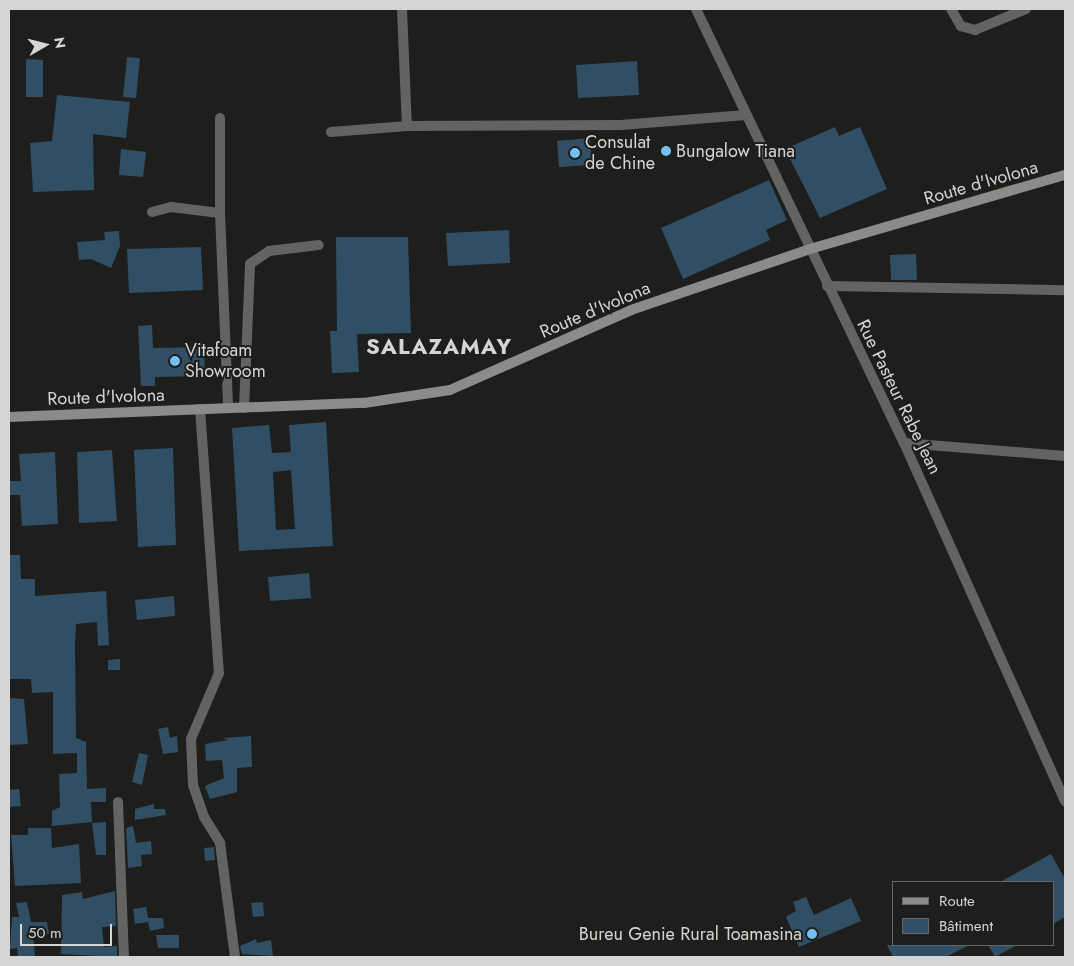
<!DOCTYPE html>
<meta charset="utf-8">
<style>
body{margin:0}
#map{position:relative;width:1074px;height:966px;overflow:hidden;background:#1e1e1c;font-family:Jost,sans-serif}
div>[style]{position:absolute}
.building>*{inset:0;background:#304f65}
.minor>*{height:10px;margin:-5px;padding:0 5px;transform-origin:5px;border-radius:5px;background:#636362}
.secondary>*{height:10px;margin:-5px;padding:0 5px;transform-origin:5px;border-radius:5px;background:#8b8b89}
.dots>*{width:14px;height:14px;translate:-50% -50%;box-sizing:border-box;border:2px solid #1e1e1c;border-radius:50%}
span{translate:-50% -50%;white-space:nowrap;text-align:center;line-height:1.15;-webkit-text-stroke:4px #1e1e1c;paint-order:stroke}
.poi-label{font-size:18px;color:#d5d5d4}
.left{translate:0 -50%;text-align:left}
.right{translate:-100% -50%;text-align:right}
.street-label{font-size:18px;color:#d5d5d4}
.district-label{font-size:22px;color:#d5d5d4;font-weight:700;letter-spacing:1px}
.frame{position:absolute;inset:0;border:10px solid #d5d5d4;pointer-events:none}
.legend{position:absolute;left:892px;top:881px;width:162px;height:65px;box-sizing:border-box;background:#1e1e1c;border:1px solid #676766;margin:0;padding:6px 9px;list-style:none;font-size:15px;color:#d5d5d4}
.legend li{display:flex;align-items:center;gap:10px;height:25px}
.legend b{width:25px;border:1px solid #676766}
.north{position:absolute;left:20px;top:20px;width:50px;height:50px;-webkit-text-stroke:4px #1e1e1c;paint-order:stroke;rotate:82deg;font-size:14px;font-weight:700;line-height:20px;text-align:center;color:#d5d5d4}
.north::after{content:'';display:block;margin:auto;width:18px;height:22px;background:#d5d5d4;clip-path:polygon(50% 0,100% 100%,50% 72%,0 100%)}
.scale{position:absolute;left:20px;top:924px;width:92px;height:22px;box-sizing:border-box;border:2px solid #d5d5d4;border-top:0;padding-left:6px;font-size:15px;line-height:18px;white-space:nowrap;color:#d5d5d4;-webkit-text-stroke:4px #1e1e1c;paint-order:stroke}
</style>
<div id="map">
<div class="building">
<div style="clip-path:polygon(127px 57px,140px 58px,136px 98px,123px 97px)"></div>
<div style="clip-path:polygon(26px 59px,43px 60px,43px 97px,26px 97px)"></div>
<div style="clip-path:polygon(637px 61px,639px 95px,578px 98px,576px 65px)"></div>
<div style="clip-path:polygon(57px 95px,130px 102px,126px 138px,93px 134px,94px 190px,33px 192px,30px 143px,52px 141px)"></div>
<div style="clip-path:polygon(835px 127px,839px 136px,860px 127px,887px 189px,820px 218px,785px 149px)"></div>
<div style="clip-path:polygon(590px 138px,592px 165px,559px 167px,557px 141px)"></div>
<div style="clip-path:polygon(121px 149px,146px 152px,143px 177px,119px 175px)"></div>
<div style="clip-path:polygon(769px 180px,787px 220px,766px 230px,770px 240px,683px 279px,661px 228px)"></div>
<div style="clip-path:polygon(509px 230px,510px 263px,448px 266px,446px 233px)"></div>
<div style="clip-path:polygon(119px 231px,120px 246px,111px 268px,91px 259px,79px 260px,77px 242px,105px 240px,104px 232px)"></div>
<div style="clip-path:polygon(336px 237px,408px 237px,411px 333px,357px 334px,359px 372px,332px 373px,330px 331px,337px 331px)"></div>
<div style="clip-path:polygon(201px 247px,203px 290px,129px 293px,127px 249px)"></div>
<div style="clip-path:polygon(916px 254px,917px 280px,891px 280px,890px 255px)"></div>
<div style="clip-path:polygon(152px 325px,153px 348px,204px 347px,205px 376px,155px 377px,155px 386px,141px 386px,138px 326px)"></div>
<div style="clip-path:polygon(evenodd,326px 422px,333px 546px,239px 551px,232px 428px,269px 425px,272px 453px,291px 452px,289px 425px,326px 422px,291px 470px,295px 529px,276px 530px,273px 472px,291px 470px)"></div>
<div style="clip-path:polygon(173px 448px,176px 545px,138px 547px,134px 450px)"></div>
<div style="clip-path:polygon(112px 450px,117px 521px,79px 523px,77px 452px)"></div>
<div style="clip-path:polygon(55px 452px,58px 524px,22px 526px,20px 495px,9px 495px,9px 481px,21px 481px,19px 454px)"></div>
<div style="clip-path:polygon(9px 555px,20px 555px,21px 579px,35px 579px,35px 596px,106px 591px,109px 645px,98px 646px,97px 622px,76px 624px,75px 644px,76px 738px,86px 742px,87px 789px,106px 788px,106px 802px,91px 802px,92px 822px,52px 826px,52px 811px,60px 807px,59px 774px,77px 773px,77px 753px,53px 754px,53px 692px,32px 693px,31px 679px,9px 679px)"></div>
<div style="clip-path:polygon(309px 573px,311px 598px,270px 601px,268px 577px)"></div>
<div style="clip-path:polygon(174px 596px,175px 616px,137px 620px,135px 600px)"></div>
<div style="clip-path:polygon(120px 659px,120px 670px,108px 670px,108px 660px)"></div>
<div style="clip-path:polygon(9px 698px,24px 699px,28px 744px,9px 745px)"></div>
<div style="clip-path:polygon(168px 727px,170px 738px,177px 736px,178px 752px,163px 754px,158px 729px)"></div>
<div style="clip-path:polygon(251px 736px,252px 767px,237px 768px,237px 792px,210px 799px,205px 786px,224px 778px,222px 760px,206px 761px,205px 744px,228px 740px,223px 738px)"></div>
<div style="clip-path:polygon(139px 753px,148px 755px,142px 785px,132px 782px)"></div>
<div style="clip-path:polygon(19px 789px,21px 806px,9px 807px,9px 790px)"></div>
<div style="clip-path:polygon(154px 804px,154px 809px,165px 809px,166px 815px,135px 820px,135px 809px)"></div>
<div style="clip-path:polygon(106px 822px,106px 855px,96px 855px,92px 823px)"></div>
<div style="clip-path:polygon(133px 826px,136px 843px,151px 841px,152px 854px,141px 855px,142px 866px,128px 868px,126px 828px)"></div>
<div style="clip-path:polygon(28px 828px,51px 828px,52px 848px,79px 844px,81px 883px,15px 886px,11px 835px,28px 835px)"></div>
<div style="clip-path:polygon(214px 847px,215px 860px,205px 861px,204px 848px)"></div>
<div style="clip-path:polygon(1051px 854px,1065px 879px,1065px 917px,1053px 924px,1053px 882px,1000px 882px)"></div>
<div style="clip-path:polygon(115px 891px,116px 926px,102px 927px,104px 947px,117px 946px,117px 957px,61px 954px,62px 895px,82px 892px,83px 899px)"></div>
<div style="clip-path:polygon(806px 897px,814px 915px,851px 898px,861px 921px,799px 947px,786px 917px,796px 911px,793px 902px)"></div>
<div style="clip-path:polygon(27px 902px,31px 922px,47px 922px,49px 934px,33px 934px,35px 956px,18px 957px,17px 948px,10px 949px,12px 917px,19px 917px,16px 903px)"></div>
<div style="clip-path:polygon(263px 902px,264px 916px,253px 917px,251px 903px)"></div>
<div style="clip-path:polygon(146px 907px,148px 918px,163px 918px,164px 928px,150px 931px,148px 922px,135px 924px,133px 909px)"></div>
<div style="clip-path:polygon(156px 935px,179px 935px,179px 948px,158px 948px)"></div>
<div style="clip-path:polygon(256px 939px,257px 943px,271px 940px,273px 956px,242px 954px,240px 946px)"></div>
<div style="clip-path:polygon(887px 945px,969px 945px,946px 957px,893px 957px)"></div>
<div style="clip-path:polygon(988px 945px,1017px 945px,995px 957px)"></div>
</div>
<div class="minor">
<div style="left:402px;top:9px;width:117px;rotate:87.6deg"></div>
<div style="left:696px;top:9px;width:481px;rotate:64.4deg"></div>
<div style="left:904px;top:443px;width:393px;rotate:65.8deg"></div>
<div style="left:951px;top:9px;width:20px;rotate:60deg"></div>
<div style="left:961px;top:26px;width:15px;rotate:16deg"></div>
<div style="left:975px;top:30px;width:55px;rotate:-22.4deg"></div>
<div style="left:220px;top:118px;width:95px;rotate:90deg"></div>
<div style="left:331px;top:132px;width:76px;rotate:-4.5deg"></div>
<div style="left:407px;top:126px;width:214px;rotate:-0.3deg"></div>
<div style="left:621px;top:125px;width:125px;rotate:-4.6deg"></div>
<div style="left:152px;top:212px;width:20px;rotate:-15deg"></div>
<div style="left:171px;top:207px;width:49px;rotate:7deg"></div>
<div style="left:220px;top:213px;width:193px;rotate:87.6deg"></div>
<div style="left:827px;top:286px;width:238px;rotate:1deg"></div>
<div style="left:244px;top:408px;width:144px;rotate:-87.6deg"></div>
<div style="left:250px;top:264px;width:23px;rotate:-34deg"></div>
<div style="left:269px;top:251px;width:50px;rotate:-6.8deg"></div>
<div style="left:200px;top:409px;width:265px;rotate:85.9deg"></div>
<div style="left:219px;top:673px;width:72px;rotate:113deg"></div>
<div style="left:191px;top:739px;width:46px;rotate:87.5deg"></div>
<div style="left:193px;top:785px;width:34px;rotate:71deg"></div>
<div style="left:204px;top:817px;width:31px;rotate:58deg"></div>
<div style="left:220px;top:843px;width:115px;rotate:82.5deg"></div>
<div style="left:904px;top:443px;width:162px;rotate:4.6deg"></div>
<div style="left:118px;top:802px;width:155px;rotate:87.8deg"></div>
</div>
<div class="secondary">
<div style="left:9px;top:417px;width:355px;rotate:-2.3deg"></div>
<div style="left:364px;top:403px;width:87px;rotate:-8.6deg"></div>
<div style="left:450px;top:390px;width:198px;rotate:-23.8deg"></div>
<div style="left:631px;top:310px;width:189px;rotate:-18.8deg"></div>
<div style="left:810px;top:249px;width:266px;rotate:-16.2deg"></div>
</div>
<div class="dots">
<div style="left:666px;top:151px;background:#74c0f6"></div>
<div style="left:575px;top:153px;background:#74c0f6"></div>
<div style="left:175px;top:361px;background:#74c0f6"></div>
<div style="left:812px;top:934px;background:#74c0f6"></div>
</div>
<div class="poi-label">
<span class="left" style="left:585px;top:153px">Consulat<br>de Chine</span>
<span class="left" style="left:676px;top:151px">Bungalow Tiana</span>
<span class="left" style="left:185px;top:361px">Vitafoam<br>Showroom</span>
<span class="right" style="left:802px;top:934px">Bureu Genie Rural Toamasina</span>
</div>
<div class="street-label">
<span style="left:981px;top:183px;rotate:-16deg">Route d'Ivolona</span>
<span style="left:595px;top:310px;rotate:-23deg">Route d'Ivolona</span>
<span style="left:106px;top:397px;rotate:-2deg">Route d'Ivolona</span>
<span style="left:899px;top:397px;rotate:64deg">Rue Pasteur Rabe Jean</span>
</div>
<div class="district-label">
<span style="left:439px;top:347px">SALAZAMAY</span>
</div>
<div class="frame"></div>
<ul class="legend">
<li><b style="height:6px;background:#8b8b89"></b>Route</li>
<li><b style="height:14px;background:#304f65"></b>Bâtiment</li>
</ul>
<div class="north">N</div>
<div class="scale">50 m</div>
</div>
